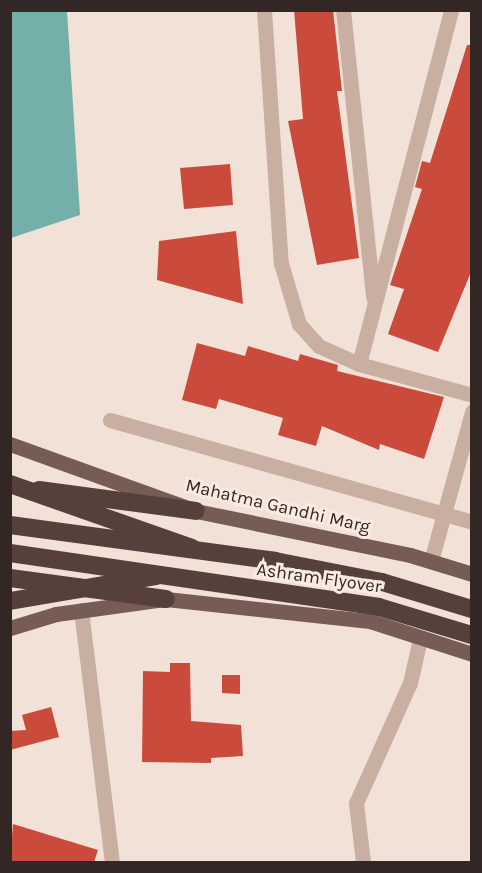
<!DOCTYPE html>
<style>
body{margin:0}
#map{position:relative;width:482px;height:873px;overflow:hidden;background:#f1e1d6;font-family:Karla,sans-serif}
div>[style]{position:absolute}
.water>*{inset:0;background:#74afa9}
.building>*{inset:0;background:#ca4b3b}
.minor>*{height:15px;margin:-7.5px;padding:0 7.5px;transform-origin:7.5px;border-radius:7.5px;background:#c9afa2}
.primary>*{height:15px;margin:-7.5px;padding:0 7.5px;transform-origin:7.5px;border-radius:7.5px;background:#765c55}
.motorway>*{height:18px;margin:-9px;padding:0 9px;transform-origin:9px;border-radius:9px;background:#55403b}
.motorway-bridge>*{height:18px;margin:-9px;padding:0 9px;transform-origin:9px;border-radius:9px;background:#55403b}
span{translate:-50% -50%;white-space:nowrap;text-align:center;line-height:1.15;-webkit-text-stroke:6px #f9ebe2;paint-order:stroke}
.street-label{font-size:18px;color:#332725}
.frame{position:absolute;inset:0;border:12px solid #332725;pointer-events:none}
</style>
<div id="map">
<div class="water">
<div style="clip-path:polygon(10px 11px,67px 11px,80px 215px,11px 238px)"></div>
</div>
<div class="building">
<div style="clip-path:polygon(294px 10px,333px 10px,342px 91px,337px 91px,359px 258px,317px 265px,288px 121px,303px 119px)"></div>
<div style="clip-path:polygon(467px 45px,471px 45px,471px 272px,438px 352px,388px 334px,404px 289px,390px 285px,422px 189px,415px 187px,422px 161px,430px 163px)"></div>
<div style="clip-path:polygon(230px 164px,233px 205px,184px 209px,180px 168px)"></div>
<div style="clip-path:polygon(236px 231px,243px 304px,157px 280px,159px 241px)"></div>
<div style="clip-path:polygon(197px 343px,245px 356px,248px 346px,298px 361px,300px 354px,338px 365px,337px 371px,444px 397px,424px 459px,380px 444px,379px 450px,322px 426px,316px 446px,278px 435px,283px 418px,219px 399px,216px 409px,182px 400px)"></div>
<div style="clip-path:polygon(170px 663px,190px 663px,191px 721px,241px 725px,243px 756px,211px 758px,211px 763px,142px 762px,143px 671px,170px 672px)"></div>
<div style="clip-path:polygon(222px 675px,240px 675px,240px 694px,222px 693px)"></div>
<div style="clip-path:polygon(51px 707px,59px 737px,10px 750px,10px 731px,26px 730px,22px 715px)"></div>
<div style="clip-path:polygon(13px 824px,98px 850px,94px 862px,10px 862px)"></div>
</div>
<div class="minor">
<div style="left:264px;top:10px;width:254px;rotate:86.2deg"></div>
<div style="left:281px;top:263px;width:64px;rotate:73.6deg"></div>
<div style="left:299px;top:324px;width:30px;rotate:48deg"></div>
<div style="left:319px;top:346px;width:44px;rotate:24.2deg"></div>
<div style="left:359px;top:364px;width:117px;rotate:15.3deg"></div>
<div style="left:343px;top:10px;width:289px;rotate:84deg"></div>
<div style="left:359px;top:364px;width:366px;rotate:-75.4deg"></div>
<div style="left:110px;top:420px;width:376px;rotate:15.7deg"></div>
<div style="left:431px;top:561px;width:155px;rotate:-74.6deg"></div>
<div style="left:81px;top:610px;width:254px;rotate:83deg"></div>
<div style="left:363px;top:862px;width:59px;rotate:-96.8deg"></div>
<div style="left:356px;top:803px;width:132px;rotate:-65.8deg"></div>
<div style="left:410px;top:683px;width:45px;rotate:-77.2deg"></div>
</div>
<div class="primary">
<div style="left:10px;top:444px;width:198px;rotate:19.8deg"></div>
<div style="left:196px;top:511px;width:218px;rotate:11.6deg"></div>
<div style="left:410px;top:555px;width:65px;rotate:17deg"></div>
<div style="left:10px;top:628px;width:48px;rotate:-16.9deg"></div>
<div style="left:56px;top:614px;width:111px;rotate:-7.8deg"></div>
<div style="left:166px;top:599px;width:205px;rotate:6.2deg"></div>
<div style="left:370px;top:621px;width:107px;rotate:17.9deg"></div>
</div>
<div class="motorway">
<div style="left:39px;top:490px;width:158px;rotate:7.6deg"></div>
<div style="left:10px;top:525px;width:267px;rotate:7.7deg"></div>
<div style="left:275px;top:561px;width:109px;rotate:11.1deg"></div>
<div style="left:382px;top:582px;width:94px;rotate:16.7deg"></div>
<div style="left:10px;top:553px;width:373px;rotate:8.3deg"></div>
<div style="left:379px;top:607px;width:97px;rotate:16.8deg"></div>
<div style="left:10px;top:578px;width:157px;rotate:7.7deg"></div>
</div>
<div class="motorway-bridge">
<div style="left:10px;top:484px;width:193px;rotate:19.4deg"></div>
<div style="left:10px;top:601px;width:149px;rotate:-9.7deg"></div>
</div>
<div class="street-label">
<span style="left:278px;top:506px;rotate:13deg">Mahatma Gandhi Marg</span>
<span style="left:319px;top:578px;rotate:8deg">Ashram Flyover</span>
</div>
<div class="frame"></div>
</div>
